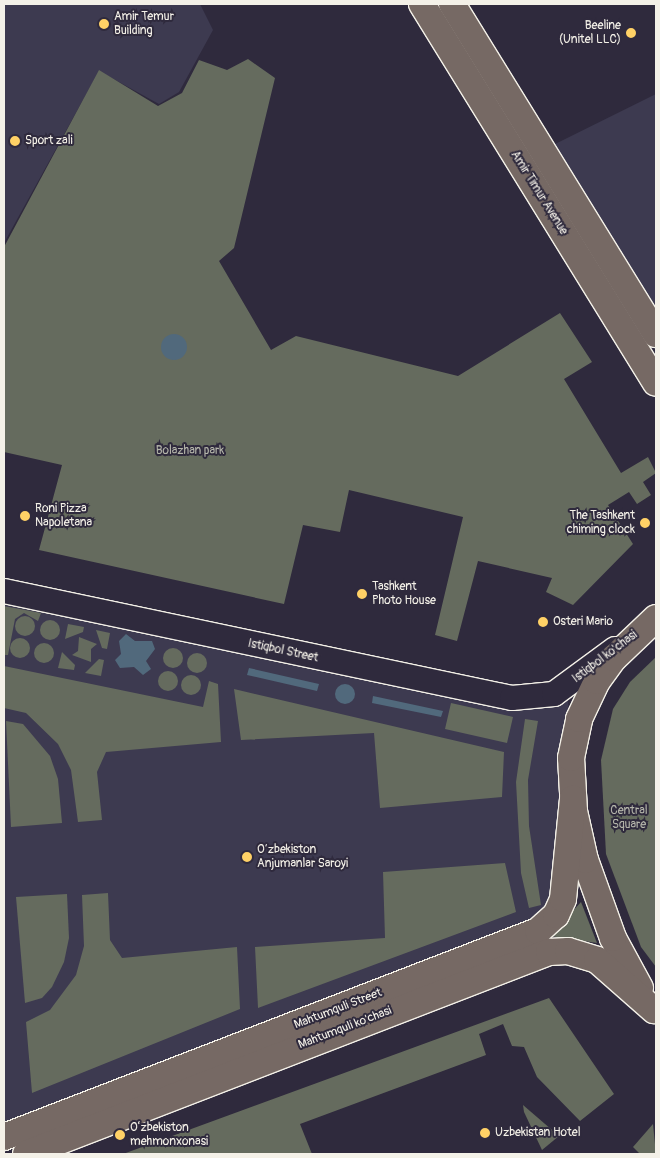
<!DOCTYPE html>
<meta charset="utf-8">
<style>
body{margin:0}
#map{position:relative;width:660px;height:1158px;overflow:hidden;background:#2f2a3d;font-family:Pangolin,sans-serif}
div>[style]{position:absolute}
.built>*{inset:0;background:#3d3a50}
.green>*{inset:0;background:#656b5e}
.round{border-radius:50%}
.water>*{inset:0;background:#51697c}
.roads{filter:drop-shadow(1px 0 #f4f1e8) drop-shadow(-1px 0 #f4f1e8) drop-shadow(0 1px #f4f1e8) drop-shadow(0 -1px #f4f1e8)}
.secondary>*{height:24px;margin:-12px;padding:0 12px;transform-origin:12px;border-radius:12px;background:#2f2a3d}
.primary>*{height:26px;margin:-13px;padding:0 13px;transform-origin:13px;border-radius:13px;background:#766964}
.dots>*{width:14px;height:14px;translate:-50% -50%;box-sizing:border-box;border:2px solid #2f2a3d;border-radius:50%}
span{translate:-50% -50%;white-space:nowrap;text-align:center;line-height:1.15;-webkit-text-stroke:4px #2f2a3d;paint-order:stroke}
.poi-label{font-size:12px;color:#f4f1e8}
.left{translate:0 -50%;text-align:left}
.right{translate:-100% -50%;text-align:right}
.street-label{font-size:12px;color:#f4f1e8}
.park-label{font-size:12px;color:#b4b5aa}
.frame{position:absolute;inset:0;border:5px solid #f4f1e8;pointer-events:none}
</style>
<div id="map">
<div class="built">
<div style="clip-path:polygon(4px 4px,200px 4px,213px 30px,179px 92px,159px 104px,99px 71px,4px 243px)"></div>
<div style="clip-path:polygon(656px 94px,656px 334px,543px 150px)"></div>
<div style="clip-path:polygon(4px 591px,418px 680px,562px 690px,568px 699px,571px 758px,559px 910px,4px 1137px)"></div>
</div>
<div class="green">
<div style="clip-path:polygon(248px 59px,275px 78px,234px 248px,219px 261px,271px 350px,296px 336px,458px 376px,560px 313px,592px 362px,564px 379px,621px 473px,648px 457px,656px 473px,643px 482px,651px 495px,637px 504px,629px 492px,608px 505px,633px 544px,573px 605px,546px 592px,552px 578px,478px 561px,457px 641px,435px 635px,463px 517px,349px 490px,340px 532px,303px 525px,284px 604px,39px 550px,62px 465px,4px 452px,4px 247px,99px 70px,158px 106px,182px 93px,199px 60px,227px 70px)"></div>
<div style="clip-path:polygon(4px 606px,41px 613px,38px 621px,24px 613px,15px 619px,8px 655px,4px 655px)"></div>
<div class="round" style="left:15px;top:616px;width:20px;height:20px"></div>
<div class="round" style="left:40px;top:620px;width:20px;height:20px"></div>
<div style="clip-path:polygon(68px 624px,84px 627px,83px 632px,65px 639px)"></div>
<div style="clip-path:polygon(96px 630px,110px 633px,107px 649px,102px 648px)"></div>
<div style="clip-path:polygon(79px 637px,97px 644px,91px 649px,91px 662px,72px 655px,78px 651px)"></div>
<div class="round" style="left:10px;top:638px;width:20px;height:20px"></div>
<div class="round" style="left:34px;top:643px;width:20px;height:20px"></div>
<div class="round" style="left:163px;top:648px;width:20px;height:20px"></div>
<div style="clip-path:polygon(62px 652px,75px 665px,74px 670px,58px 668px)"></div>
<div class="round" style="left:187px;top:653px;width:20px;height:20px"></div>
<div style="clip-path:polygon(656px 657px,656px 967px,641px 947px,606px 854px,601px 760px,613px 709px,630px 682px)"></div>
<div style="clip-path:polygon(99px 659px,104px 660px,101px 676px,85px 673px)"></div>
<div style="clip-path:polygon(4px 666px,203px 707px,209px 681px,218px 684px,221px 742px,106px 752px,97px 772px,102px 820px,78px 822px,71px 770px,58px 744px,26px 713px,4px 708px)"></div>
<div class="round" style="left:158px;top:671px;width:20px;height:20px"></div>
<div class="round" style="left:181px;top:675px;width:20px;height:20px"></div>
<div style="clip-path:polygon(234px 689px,504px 752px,502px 797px,380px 808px,374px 733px,241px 740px)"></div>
<div style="clip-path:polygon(451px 703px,513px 717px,507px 743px,445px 729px)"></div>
<div style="clip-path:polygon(525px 719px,538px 721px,528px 780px,529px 826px,541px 905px,529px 908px,521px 873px,516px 782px)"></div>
<div style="clip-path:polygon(6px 721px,23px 724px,50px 756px,58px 779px,62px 823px,11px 827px)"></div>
<div style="clip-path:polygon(505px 863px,516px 912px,258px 1008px,255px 947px,385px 938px,383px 872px)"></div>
<div style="clip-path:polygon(108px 893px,110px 940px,122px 958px,237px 947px,240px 1009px,32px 1093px,26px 1022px,50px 1010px,76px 975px,84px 946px,82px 895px)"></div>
<div style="clip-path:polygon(67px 894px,69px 938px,64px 962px,52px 987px,42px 998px,25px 1003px,16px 897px)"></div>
<div style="clip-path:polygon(581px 902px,597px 943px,550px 936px)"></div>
<div style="clip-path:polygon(549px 998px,614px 1094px,580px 1121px,537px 1077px,524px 1047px,512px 1046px,503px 1024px,479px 1034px,486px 1055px,300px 1124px,312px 1154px,123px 1154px)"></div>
<div style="clip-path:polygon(523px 1105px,559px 1136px,542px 1150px,524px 1112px)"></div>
<div style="clip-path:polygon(653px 1124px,656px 1154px,640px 1154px,633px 1147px)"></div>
</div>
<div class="water">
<div class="round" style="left:161px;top:334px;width:26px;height:26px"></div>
<div style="clip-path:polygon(126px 634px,135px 641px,152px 641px,155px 649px,146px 661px,151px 669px,143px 675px,134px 667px,120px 668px,115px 660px,121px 654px,119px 641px)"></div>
<div style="clip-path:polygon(249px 668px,319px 684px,317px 691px,247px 675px)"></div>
<div class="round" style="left:335px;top:684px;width:20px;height:20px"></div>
<div style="clip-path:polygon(373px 696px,443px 711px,441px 717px,372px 703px)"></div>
</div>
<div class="roads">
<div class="secondary">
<div style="left:4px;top:591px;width:519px;rotate:11.89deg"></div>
<div style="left:512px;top:698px;width:42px;rotate:-5.4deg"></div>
<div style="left:554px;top:694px;width:76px;rotate:-36.4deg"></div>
</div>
<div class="primary">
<div style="left:422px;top:4px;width:445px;rotate:58.3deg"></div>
<div style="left:452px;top:4px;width:388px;rotate:58.3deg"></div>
<div style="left:640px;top:988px;width:57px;rotate:-118.4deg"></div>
<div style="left:613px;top:938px;width:83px;rotate:-109.7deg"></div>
<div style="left:585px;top:860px;width:50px;rotate:-102.7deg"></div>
<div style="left:574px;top:811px;width:53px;rotate:-93.2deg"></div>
<div style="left:571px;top:758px;width:40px;rotate:-78deg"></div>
<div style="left:579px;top:719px;width:42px;rotate:-64.7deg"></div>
<div style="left:597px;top:681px;width:29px;rotate:-54deg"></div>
<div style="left:614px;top:658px;width:58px;rotate:-43.6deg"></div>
<div style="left:4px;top:1137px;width:572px;rotate:-21.1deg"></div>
<div style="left:538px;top:931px;width:24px;rotate:-42deg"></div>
<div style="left:556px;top:915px;width:17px;rotate:-66deg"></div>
<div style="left:563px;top:899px;width:101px;rotate:-84.3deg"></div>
<div style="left:26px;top:1154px;width:561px;rotate:-21.12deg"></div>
<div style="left:549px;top:952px;width:19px;rotate:-3deg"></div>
<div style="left:568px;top:951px;width:30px;rotate:17deg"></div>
<div style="left:597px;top:960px;width:76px;rotate:41.3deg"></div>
</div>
</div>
<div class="dots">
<div style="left:104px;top:24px;background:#ffd166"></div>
<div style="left:631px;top:33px;background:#ffd166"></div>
<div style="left:15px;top:141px;background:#ffd166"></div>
<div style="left:25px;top:516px;background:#ffd166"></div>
<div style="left:645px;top:523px;background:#ffd166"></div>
<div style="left:362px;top:594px;background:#ffd166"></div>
<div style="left:543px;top:622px;background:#ffd166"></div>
<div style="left:247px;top:857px;background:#ffd166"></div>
<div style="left:485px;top:1133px;background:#ffd166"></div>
<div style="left:120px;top:1135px;background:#ffd166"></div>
</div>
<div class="poi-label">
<span class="left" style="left:114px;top:24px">Amir Temur<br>Building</span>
<span class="right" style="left:621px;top:33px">Beeline<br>(Unitel LLC)</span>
<span class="left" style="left:25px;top:141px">Sport zali</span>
<span class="left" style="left:35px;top:516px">Roni Pizza<br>Napoletana</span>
<span class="right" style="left:635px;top:523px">The Tashkent<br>chiming clock</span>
<span class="left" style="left:372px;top:594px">Tashkent<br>Photo House</span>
<span class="left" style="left:553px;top:622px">Osteri Mario</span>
<span class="left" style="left:257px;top:857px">O‘zbekiston<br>Anjumanlar Saroyi</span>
<span class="left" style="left:130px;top:1135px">Oʻzbekiston<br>mehmonxonasi</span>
<span class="left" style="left:495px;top:1133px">Uzbekistan Hotel</span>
</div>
<div class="street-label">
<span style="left:539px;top:193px;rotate:58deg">Amir Timur Avenue</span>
<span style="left:283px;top:651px;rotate:12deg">Istiqbol Street</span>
<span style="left:605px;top:657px;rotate:-37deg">Istiqbol ko'chasi</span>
<span style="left:338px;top:1009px;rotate:-21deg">Mahtumquli Street</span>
<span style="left:345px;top:1028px;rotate:-21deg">Mahtumquli ko'chasi</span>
</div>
<div class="park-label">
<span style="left:190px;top:451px">Bolazhan park</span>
<span style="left:629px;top:818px">Central<br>Square</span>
</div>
<div class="frame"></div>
</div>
